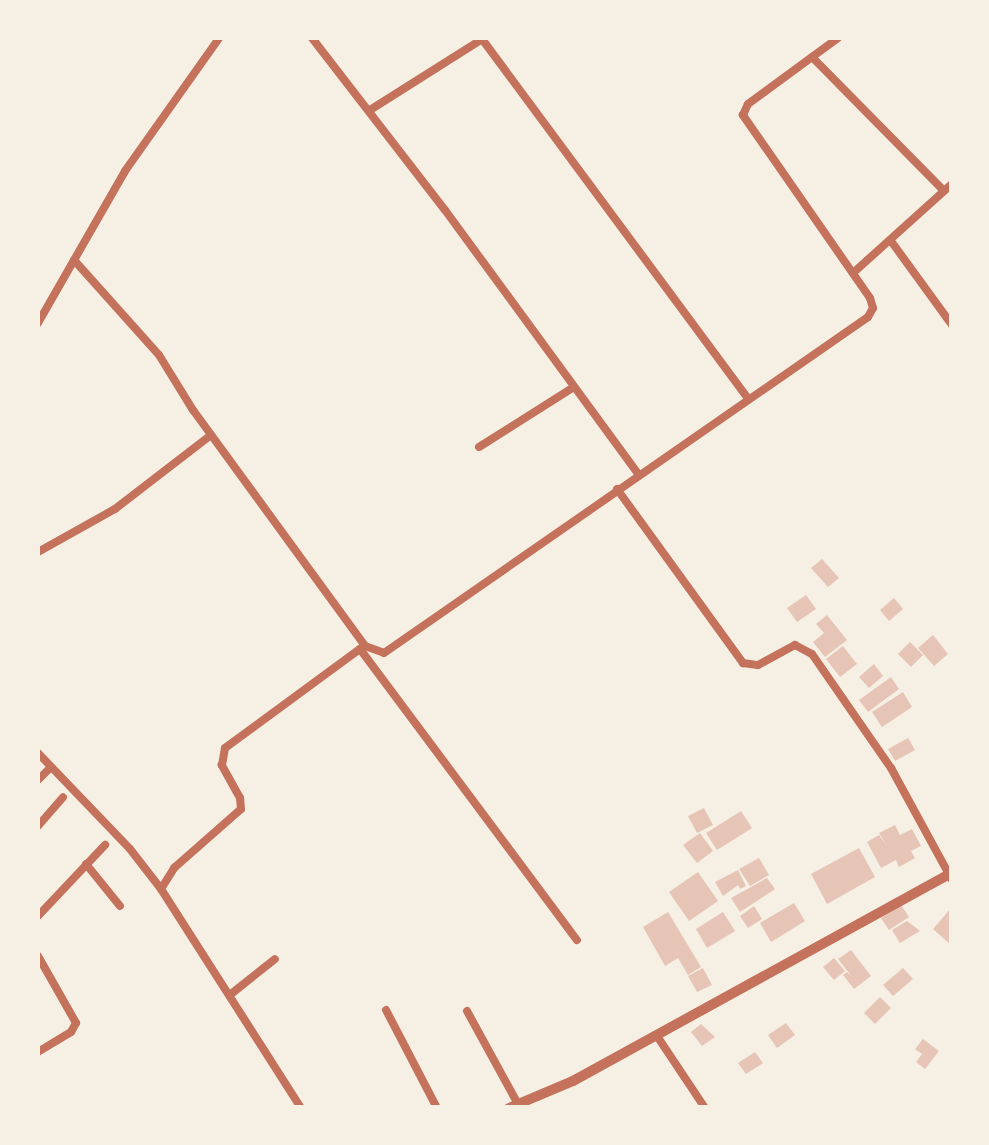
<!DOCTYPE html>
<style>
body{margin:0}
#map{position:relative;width:989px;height:1145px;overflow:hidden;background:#f6efe4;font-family:"Fira Sans",sans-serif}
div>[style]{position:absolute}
.building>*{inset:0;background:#e6c5b7}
.minor>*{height:8px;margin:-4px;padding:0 4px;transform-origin:4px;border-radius:4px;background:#c5725c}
.tertiary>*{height:10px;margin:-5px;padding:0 5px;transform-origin:5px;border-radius:5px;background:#c5725c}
span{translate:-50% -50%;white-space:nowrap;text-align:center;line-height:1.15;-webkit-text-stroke:10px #f6efe4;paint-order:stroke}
.frame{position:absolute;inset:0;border:40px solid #f6efe4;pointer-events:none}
</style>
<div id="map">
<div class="building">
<div style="clip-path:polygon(822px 559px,839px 578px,828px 587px,811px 568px)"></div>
<div style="clip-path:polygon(806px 595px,816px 609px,797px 622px,787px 608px)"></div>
<div style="clip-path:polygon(894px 598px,903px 609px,889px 621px,880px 610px)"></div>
<div style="clip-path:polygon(827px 615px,847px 640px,825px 657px,813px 642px,824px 633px,816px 624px)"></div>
<div style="clip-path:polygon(933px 635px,948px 654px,934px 666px,918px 648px)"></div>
<div style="clip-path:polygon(910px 642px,923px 655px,911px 667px,898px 654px)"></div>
<div style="clip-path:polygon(843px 646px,857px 664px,840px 677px,826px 659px)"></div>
<div style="clip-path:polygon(874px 664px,883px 676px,869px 688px,859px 677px)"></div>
<div style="clip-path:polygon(891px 677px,899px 689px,868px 712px,859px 700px)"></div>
<div style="clip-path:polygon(903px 692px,912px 707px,882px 727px,872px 712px)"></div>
<div style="clip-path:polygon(908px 738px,915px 750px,895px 761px,888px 749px)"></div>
<div style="clip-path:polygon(704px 808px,713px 825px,697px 833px,688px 816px)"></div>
<div style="clip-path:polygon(741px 811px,752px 828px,717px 850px,706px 833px)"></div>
<div style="clip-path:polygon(895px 825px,900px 835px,912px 829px,921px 846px,911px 851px,915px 858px,899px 867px,896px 860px,881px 868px,867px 842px,879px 835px,887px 846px,879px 833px)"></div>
<div style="clip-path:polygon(700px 833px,713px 851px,697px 863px,683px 845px)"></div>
<div style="clip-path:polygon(859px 848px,875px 877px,827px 904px,811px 874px)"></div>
<div style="clip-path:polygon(759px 858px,769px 875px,750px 886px,739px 869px)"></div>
<div style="clip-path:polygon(738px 870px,746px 886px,740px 889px,738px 885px,723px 896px,715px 882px)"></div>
<div style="clip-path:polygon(698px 872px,718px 901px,689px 921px,669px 892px)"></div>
<div style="clip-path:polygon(767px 878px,775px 889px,740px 912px,731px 898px)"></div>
<div style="clip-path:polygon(794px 903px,805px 921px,771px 942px,760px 923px)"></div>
<div style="clip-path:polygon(901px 905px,909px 917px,889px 930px,881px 918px)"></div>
<div style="clip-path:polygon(754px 906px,762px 919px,748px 928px,740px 916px)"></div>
<div style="clip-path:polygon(951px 908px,951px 945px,933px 929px)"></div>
<div style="clip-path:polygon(668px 912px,701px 967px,688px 975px,678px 958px,665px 966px,643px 927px)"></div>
<div style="clip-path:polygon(723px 912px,735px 931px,707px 948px,696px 929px)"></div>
<div style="clip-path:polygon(907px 921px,920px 931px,900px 943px,892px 930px)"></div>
<div style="clip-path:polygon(851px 950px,871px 976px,854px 989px,843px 975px,847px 972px,852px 977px,838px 959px)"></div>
<div style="clip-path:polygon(834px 958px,845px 971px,834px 980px,823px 967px)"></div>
<div style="clip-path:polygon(703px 968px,712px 985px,697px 992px,688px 976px)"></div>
<div style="clip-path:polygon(903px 968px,913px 979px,893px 996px,883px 985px)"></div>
<div style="clip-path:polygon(880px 997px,891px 1008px,875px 1024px,864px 1013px)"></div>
<div style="clip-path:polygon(786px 1023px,795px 1035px,777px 1048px,768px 1035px)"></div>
<div style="clip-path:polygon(701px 1024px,715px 1037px,702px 1046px,691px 1032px)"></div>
<div style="clip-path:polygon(923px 1039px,939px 1051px,925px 1069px,916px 1062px,922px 1054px,915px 1049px)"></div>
<div style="clip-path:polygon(755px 1052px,763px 1063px,746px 1074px,738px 1063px)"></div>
</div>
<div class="minor">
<div style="left:312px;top:38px;width:217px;rotate:52.3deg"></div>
<div style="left:445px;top:210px;width:327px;rotate:53.8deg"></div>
<div style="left:482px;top:39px;width:447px;rotate:53.5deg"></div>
<div style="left:812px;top:57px;width:188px;rotate:45.4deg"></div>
<div style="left:370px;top:110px;width:135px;rotate:-32.3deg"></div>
<div style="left:891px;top:241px;width:104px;rotate:54deg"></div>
<div style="left:74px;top:260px;width:127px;rotate:48.2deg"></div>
<div style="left:159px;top:355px;width:65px;rotate:58.3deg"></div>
<div style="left:193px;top:410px;width:292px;rotate:53.9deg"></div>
<div style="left:365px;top:646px;width:20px;rotate:20deg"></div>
<div style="left:384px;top:653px;width:589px;rotate:-34.77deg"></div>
<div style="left:868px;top:317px;width:10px;rotate:-61deg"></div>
<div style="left:873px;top:308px;width:10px;rotate:-107deg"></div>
<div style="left:870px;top:298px;width:223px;rotate:-124.8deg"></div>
<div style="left:743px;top:115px;width:12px;rotate:-66deg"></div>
<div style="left:748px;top:104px;width:112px;rotate:-36.3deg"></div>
<div style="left:853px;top:273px;width:133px;rotate:-42deg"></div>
<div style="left:38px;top:323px;width:175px;rotate:-60.2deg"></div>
<div style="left:125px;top:171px;width:163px;rotate:-54.7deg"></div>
<div style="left:479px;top:447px;width:112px;rotate:-32.3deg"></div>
<div style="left:617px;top:489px;width:215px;rotate:54.1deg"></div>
<div style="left:743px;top:663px;width:15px;rotate:8deg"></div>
<div style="left:758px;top:665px;width:42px;rotate:-28.4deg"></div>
<div style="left:795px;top:645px;width:19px;rotate:28deg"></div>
<div style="left:812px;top:654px;width:139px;rotate:55.3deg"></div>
<div style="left:891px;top:768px;width:128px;rotate:61.4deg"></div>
<div style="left:38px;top:552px;width:88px;rotate:-29.2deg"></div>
<div style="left:115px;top:509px;width:121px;rotate:-37.6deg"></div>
<div style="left:360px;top:649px;width:363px;rotate:53.3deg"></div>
<div style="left:38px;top:753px;width:133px;rotate:46.2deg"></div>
<div style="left:130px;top:849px;width:51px;rotate:52.2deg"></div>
<div style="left:161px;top:889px;width:260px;rotate:57.4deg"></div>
<div style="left:38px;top:780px;width:18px;rotate:-45deg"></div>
<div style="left:38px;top:826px;width:38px;rotate:-49deg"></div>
<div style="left:86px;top:864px;width:54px;rotate:51deg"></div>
<div style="left:161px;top:889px;width:25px;rotate:-58deg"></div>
<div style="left:174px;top:868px;width:89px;rotate:-41.4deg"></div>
<div style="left:241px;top:809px;width:11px;rotate:-95deg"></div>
<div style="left:240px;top:798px;width:38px;rotate:-119deg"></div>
<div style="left:222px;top:765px;width:17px;rotate:-80deg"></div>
<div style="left:225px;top:748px;width:169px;rotate:-36.3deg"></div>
<div style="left:38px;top:916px;width:98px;rotate:-46.7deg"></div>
<div style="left:38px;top:956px;width:77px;rotate:60.4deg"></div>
<div style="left:76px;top:1023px;width:10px;rotate:119deg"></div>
<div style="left:71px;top:1032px;width:39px;rotate:149deg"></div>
<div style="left:231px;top:994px;width:56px;rotate:-38.5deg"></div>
<div style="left:386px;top:1010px;width:110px;rotate:62.5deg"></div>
<div style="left:467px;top:1011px;width:106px;rotate:61.3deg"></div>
<div style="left:657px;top:1036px;width:87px;rotate:56.3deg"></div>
</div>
<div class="tertiary">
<div style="left:509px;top:1108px;width:69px;rotate:-22.9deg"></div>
<div style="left:573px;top:1081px;width:432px;rotate:-28.8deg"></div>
</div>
<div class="frame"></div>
</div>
